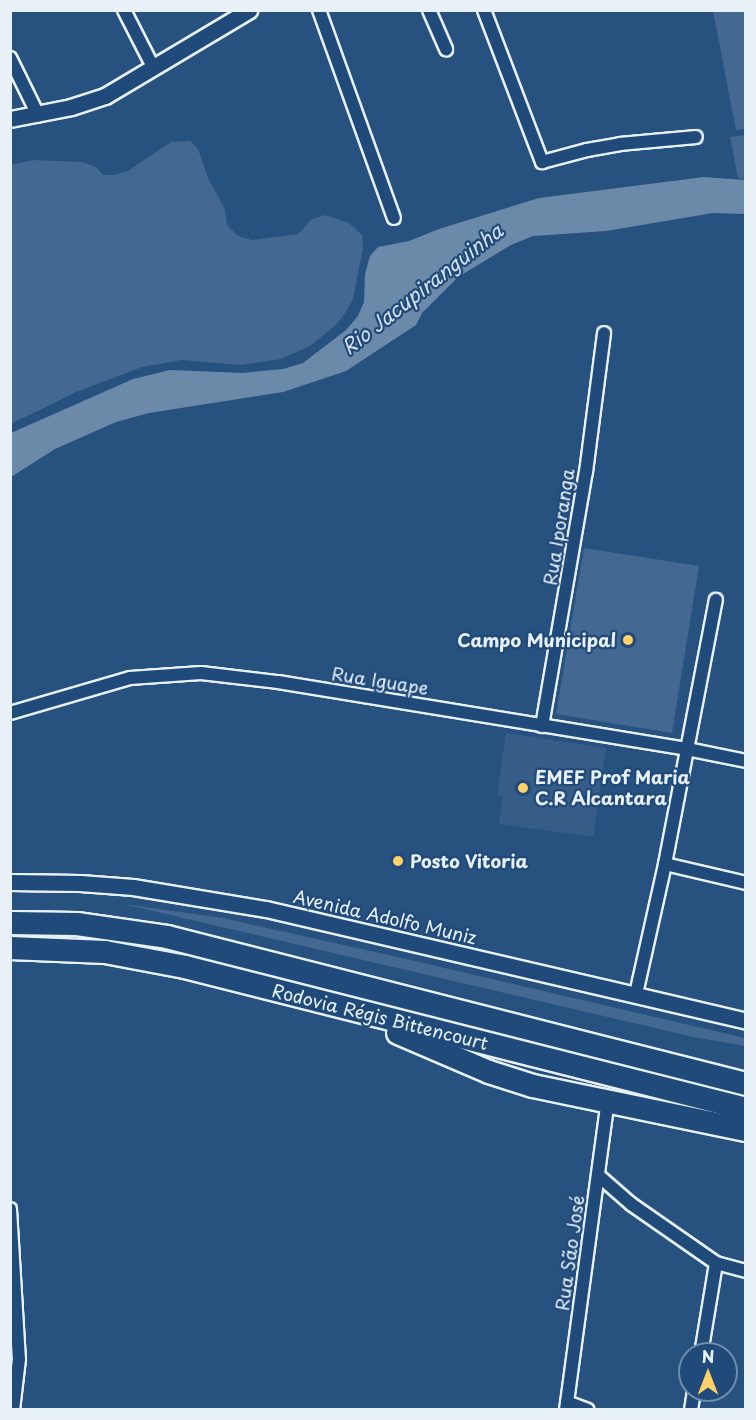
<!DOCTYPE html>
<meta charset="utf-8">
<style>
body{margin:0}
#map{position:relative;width:756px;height:1420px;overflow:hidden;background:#27517f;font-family:"Playpen Sans",sans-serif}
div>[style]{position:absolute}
.built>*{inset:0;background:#355d88}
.green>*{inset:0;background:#436891}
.water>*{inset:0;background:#6b8aaa}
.roads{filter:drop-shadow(2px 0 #e8f1f8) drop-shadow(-2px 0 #e8f1f8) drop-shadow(0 2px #e8f1f8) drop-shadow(0 -2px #e8f1f8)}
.minor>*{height:12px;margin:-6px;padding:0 6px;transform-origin:6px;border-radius:6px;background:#1f4a7a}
.tertiary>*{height:15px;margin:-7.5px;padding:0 7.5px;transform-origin:7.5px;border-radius:7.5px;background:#1f4a7a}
.motorway>*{height:22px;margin:-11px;padding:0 11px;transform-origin:11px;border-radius:11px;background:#1f4a7a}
.dots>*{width:16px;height:16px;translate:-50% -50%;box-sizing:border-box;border:3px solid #1f4a7a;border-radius:50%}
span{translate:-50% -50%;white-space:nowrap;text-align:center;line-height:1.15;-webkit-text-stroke:4.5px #1f4a7a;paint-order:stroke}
.street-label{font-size:18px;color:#e8f1f8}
.poi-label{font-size:18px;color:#e8f1f8;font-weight:700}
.right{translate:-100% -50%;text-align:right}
.left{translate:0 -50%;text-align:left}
.water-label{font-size:20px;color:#d5e2ec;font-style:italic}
.frame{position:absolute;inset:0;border:12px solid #e8f1f8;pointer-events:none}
.north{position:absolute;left:678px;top:1342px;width:60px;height:60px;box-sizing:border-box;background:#1f4a7a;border:2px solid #6f8dac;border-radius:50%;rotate:0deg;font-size:16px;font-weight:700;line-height:24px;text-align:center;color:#e8f1f8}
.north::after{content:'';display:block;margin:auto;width:21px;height:27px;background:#ffd166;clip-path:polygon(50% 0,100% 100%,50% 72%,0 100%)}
</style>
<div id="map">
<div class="built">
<div style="clip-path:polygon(506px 733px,606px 748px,593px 837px,499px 824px,503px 796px,497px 795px)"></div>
</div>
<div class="green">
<div style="clip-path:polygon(713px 11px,745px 11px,745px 129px,736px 130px)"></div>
<div style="clip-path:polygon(745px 135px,745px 179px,738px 178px,730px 137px)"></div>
<div style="clip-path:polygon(190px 141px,198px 149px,209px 180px,225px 209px,227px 225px,238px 236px,252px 240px,298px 234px,312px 219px,325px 215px,349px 223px,362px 235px,363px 248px,353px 299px,346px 312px,336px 325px,310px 346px,281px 359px,240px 365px,182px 360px,142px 367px,76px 392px,11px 424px,11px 165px,34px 160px,82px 162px,96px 167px,103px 175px,114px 175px,128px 171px,171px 142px)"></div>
<div style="clip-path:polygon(584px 548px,699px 566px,672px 733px,556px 714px)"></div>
<div style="clip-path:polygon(123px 904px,223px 918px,393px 956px,745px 1038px,745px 1046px,698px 1038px)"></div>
</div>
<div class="water">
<div style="clip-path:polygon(704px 177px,745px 180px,745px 214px,713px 213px,606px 231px,533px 236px,511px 245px,458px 277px,422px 313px,416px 325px,346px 371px,283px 392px,149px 413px,116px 422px,55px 449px,11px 477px,11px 433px,133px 379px,170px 370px,242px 373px,283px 369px,303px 363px,346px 330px,358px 316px,364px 302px,365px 274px,370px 256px,378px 247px,409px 241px,439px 229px,539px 198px)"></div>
</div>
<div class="roads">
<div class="minor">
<div style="left:124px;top:10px;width:64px;rotate:63deg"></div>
<div style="left:319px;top:10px;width:221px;rotate:70.2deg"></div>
<div style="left:429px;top:10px;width:43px;rotate:66.4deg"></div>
<div style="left:484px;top:10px;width:163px;rotate:69.1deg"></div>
<div style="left:542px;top:162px;width:47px;rotate:-14.9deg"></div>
<div style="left:587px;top:150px;width:34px;rotate:-10deg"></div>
<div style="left:620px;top:144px;width:76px;rotate:-5.3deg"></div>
<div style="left:10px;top:58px;width:64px;rotate:63.8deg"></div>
<div style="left:10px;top:713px;width:125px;rotate:-16.3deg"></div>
<div style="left:130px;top:678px;width:71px;rotate:-4deg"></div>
<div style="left:201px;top:673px;width:78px;rotate:6.7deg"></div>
<div style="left:278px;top:682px;width:414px;rotate:9.3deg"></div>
<div style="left:687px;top:749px;width:60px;rotate:11.5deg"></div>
<div style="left:542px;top:726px;width:258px;rotate:-80.2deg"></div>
<div style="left:586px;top:472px;width:140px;rotate:-82.6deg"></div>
<div style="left:665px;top:864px;width:83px;rotate:13.2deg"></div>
<div style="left:636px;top:994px;width:133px;rotate:-77.4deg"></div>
<div style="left:665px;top:864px;width:269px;rotate:-79.1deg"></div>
<div style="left:599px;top:1176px;width:43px;rotate:41.2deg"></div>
<div style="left:631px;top:1204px;width:103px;rotate:34.8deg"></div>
<div style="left:716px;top:1263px;width:31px;rotate:15deg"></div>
<div style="left:10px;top:1209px;width:150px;rotate:86.6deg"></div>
<div style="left:19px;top:1359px;width:51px;rotate:96.7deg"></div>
<div style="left:701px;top:1354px;width:92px;rotate:-80.6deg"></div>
<div style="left:567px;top:1402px;width:22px;rotate:21deg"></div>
<div style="left:566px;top:1410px;width:312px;rotate:-82.3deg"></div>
<div style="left:691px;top:1410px;width:20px;rotate:-81deg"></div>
</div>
<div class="tertiary">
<div style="left:10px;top:119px;width:62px;rotate:-11.1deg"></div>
<div style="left:71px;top:107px;width:36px;rotate:-18deg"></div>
<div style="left:105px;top:96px;width:168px;rotate:-30.8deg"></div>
<div style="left:10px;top:882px;width:70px;rotate:0.8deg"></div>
<div style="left:80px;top:883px;width:53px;rotate:4.3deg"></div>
<div style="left:133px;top:887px;width:135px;rotate:9.4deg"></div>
<div style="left:266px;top:909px;width:493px;rotate:13.1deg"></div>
</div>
<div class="motorway">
<div style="left:10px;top:923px;width:67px;rotate:0.9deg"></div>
<div style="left:77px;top:924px;width:91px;rotate:8.2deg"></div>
<div style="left:167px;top:937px;width:597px;rotate:14.25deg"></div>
<div style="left:10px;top:948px;width:95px;rotate:2.4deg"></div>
<div style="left:105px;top:952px;width:81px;rotate:10.6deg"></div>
<div style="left:185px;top:967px;width:579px;rotate:14.2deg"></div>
<div style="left:398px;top:1033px;width:99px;rotate:23.2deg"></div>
<div style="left:489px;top:1072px;width:46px;rotate:17.7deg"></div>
<div style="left:533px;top:1086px;width:217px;rotate:11.7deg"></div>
</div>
</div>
<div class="dots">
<div style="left:628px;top:640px;background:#ffd166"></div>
<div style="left:523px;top:788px;background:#ffd166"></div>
<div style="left:398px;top:861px;background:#ffd166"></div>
</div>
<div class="street-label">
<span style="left:559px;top:527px;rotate:-81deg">Rua Iporanga</span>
<span style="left:380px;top:681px;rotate:9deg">Rua Iguape</span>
<span style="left:385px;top:917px;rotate:13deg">Avenida Adolfo Muniz</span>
<span style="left:380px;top:1017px;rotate:14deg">Rodovia Régis Bittencourt</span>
<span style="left:570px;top:1253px;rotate:-82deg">Rua São José</span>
</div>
<div class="poi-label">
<span class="right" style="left:616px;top:640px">Campo Municipal</span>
<span class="left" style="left:535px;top:788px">EMEF Prof Maria<br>C.R Alcantara</span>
<span class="left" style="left:410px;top:861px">Posto Vitoria</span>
</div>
<div class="water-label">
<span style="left:422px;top:289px;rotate:-38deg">Rio Jacupiranguinha</span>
</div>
<div class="frame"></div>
<div class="north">N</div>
</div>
